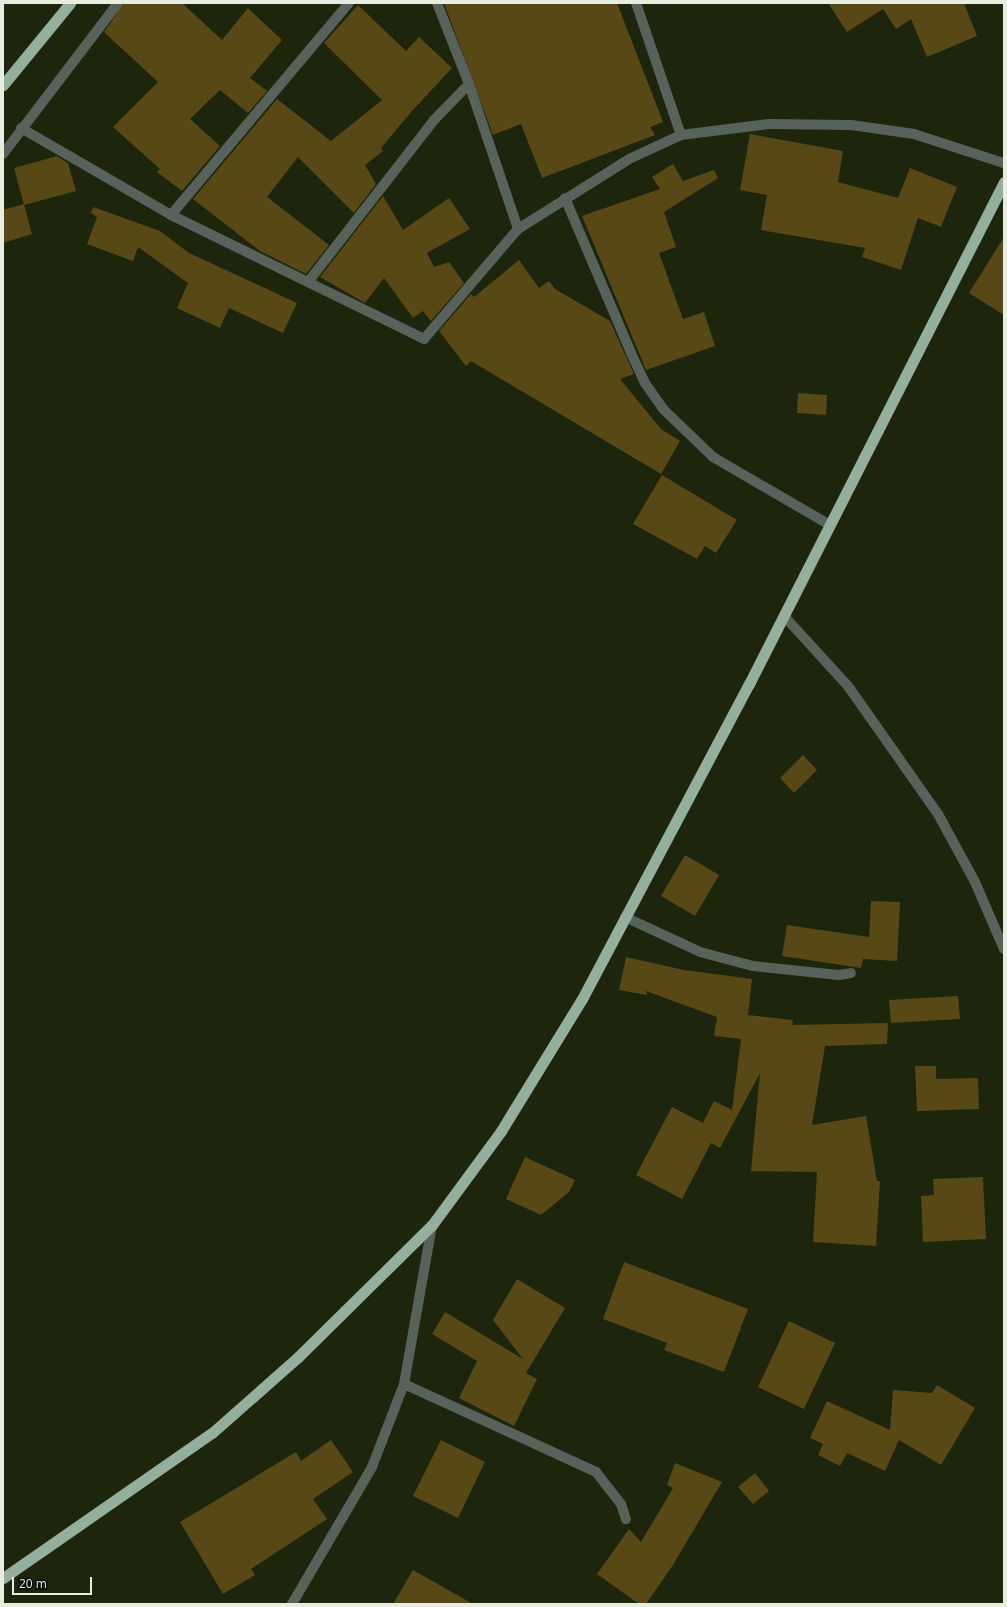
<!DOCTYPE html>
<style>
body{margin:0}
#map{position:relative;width:1007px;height:1607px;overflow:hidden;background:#1d250d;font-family:"Open Sans",sans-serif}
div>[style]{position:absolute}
.building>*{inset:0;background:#574816}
.minor>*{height:10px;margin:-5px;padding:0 5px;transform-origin:5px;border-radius:5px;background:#56625a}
.trunk>*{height:11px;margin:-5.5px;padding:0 5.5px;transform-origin:5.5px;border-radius:5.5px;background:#94af9d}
span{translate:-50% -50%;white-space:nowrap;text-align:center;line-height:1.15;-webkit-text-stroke:3.5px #090c04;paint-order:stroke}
.frame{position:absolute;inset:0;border:4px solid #e8eedf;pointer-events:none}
.scale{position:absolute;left:12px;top:1577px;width:80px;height:18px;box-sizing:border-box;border:2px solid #e8eedf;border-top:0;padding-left:5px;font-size:12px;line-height:14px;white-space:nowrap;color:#e8eedf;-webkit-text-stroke:3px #090c04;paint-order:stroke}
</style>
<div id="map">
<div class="building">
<div style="clip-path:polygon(124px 3px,182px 3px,222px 40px,248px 8px,282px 40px,250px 78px,267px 91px,248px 113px,220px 90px,190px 119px,220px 146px,182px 191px,157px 172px,160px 169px,113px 127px,158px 82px,104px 32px)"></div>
<div style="clip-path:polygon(444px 3px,617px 3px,663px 122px,650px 127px,655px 135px,542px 178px,521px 124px,493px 135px)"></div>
<div style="clip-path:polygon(828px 3px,964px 3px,977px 36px,927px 57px,911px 19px,896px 29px,883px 9px,847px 32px)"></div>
<div style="clip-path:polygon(358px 5px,406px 51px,419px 37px,452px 68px,412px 111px,381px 148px,383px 151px,365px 165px,376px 184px,354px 213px,298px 157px,267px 197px,329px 245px,306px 274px,260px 251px,193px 199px,277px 99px,331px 141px,382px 100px,324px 43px)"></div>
<div style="clip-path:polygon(750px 134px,843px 151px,838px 182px,898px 198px,910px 168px,957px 187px,941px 227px,918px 218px,901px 270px,862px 257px,865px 248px,761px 230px,767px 195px,740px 190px)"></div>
<div style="clip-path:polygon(57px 156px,68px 163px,76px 191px,24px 205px,14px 168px)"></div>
<div style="clip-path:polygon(673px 164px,683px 181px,714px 170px,718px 178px,664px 212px,676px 247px,659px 253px,683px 319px,704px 312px,715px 346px,646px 370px,582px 216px,660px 189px,652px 177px)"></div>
<div style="clip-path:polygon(383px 196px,403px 230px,449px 198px,470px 229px,427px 253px,434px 267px,449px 262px,464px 283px,431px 321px,423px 311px,413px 318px,384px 278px,365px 303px,320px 277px)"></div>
<div style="clip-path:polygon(24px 204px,32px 234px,3px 243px,3px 210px)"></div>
<div style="clip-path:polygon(93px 207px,160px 231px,189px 253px,297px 303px,283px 333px,229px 308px,220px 328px,177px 308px,188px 283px,138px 247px,133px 261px,87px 244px,97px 217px,91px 213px)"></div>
<div style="clip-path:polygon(1004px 237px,1004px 315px,969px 293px)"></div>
<div style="clip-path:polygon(519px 260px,539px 288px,549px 281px,555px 289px,610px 321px,634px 374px,620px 379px,661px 429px,680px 441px,661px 474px,471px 361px,466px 366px,439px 331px,471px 294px,474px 297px)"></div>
<div style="clip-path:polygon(798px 393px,827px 395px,826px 415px,797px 413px)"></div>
<div style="clip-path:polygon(662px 475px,737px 520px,716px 553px,705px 546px,697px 559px,633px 524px)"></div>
<div style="clip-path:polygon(803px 755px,817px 770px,794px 793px,780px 778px)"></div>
<div style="clip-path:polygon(685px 855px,719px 875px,695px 916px,661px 896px)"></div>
<div style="clip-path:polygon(871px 901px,900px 902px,897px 961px,863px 959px,861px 968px,782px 956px,787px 925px,869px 937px)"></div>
<div style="clip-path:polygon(626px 957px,684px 970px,752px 979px,748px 1015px,793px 1020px,792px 1025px,888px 1023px,887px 1044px,825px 1046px,812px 1125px,866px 1116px,877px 1181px,880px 1181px,876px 1246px,813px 1242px,817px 1172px,751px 1171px,760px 1073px,720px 1148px,711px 1143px,682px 1199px,636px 1175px,672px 1107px,703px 1123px,714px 1101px,732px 1110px,741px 1039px,714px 1036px,717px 1017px,646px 991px,647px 995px,619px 990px)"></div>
<div style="clip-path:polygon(958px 996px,960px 1019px,891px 1023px,889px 1000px)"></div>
<div style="clip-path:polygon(915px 1066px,936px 1066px,936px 1079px,978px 1078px,979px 1109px,917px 1111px)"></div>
<div style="clip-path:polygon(525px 1157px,575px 1180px,569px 1192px,541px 1215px,506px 1199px)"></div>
<div style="clip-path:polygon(983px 1177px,986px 1239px,923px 1242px,921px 1196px,934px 1195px,933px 1179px)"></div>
<div style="clip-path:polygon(624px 1262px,748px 1309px,724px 1372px,664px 1350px,667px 1343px,603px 1319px)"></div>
<div style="clip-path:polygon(517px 1279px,565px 1308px,526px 1373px,537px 1379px,514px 1426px,459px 1398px,477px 1361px,432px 1334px,445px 1312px,523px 1359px,493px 1320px)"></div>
<div style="clip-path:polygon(789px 1321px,835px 1343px,804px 1409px,758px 1387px)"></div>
<div style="clip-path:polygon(937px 1385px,975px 1408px,941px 1465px,899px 1440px,885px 1471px,847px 1453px,840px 1466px,818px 1455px,823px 1444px,810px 1438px,827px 1401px,890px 1430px,893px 1390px,932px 1393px)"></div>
<div style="clip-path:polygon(331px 1440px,353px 1472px,313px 1499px,327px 1519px,251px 1569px,255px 1575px,223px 1594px,180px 1522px,296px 1452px,301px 1461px)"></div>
<div style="clip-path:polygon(441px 1440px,485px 1462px,458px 1518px,413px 1496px)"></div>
<div style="clip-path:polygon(675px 1463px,722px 1482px,673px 1565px,646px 1604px,639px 1604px,597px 1574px,629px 1529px,641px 1542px,673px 1488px,667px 1485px)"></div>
<div style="clip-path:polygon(755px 1473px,769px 1491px,753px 1504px,738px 1487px)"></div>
<div style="clip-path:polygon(413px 1570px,473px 1604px,393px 1604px)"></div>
</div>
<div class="minor">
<div style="left:437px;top:3px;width:87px;rotate:68.4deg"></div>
<div style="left:469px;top:84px;width:153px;rotate:71.3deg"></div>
<div style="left:636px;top:3px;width:139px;rotate:71.2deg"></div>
<div style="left:21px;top:128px;width:173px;rotate:30.1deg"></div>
<div style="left:171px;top:215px;width:282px;rotate:26.1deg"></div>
<div style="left:424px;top:339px;width:145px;rotate:-49.5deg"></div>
<div style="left:518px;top:229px;width:131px;rotate:-32.2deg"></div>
<div style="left:629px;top:159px;width:57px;rotate:-24.8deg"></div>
<div style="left:681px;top:135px;width:89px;rotate:-7.1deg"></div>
<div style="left:769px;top:124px;width:82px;rotate:0.7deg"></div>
<div style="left:851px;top:125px;width:64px;rotate:8.1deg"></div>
<div style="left:914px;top:134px;width:95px;rotate:17.9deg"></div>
<div style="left:3px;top:154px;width:190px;rotate:-52.7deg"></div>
<div style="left:565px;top:198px;width:168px;rotate:66.9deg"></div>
<div style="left:631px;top:353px;width:33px;rotate:65deg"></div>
<div style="left:645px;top:383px;width:32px;rotate:55deg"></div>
<div style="left:663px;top:409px;width:69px;rotate:43.8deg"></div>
<div style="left:713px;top:457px;width:135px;rotate:30.2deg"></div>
<div style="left:171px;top:215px;width:277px;rotate:-50deg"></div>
<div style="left:308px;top:282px;width:205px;rotate:-52.1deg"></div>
<div style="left:434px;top:120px;width:50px;rotate:-45.8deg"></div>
<div style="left:784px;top:616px;width:95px;rotate:47.6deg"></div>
<div style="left:848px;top:686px;width:156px;rotate:54.9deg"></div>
<div style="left:938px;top:814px;width:77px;rotate:61.4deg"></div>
<div style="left:975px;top:882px;width:73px;rotate:66.6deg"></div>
<div style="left:625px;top:917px;width:83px;rotate:25deg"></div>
<div style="left:700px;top:952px;width:55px;rotate:14.8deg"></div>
<div style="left:753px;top:966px;width:86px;rotate:6deg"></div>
<div style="left:839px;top:975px;width:12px;rotate:-9deg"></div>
<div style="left:404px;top:1384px;width:211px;rotate:24.6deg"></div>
<div style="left:596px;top:1472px;width:41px;rotate:52deg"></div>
<div style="left:621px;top:1504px;width:16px;rotate:72deg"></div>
<div style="left:292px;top:1604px;width:159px;rotate:-59.7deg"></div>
<div style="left:372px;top:1467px;width:89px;rotate:-68.9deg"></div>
<div style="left:404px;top:1384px;width:161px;rotate:-80deg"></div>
</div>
<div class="trunk">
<div style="left:3px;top:85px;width:106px;rotate:-50.7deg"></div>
<div style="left:3px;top:1578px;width:254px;rotate:-34.8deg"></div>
<div style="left:212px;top:1433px;width:115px;rotate:-41.5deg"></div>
<div style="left:298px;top:1357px;width:188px;rotate:-44.6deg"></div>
<div style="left:432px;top:1225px;width:117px;rotate:-53.7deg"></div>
<div style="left:501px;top:1131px;width:155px;rotate:-58.5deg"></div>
<div style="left:582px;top:999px;width:357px;rotate:-62.1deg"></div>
<div style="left:749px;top:684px;width:563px;rotate:-63.07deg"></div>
</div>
<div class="frame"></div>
<div class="scale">20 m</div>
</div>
